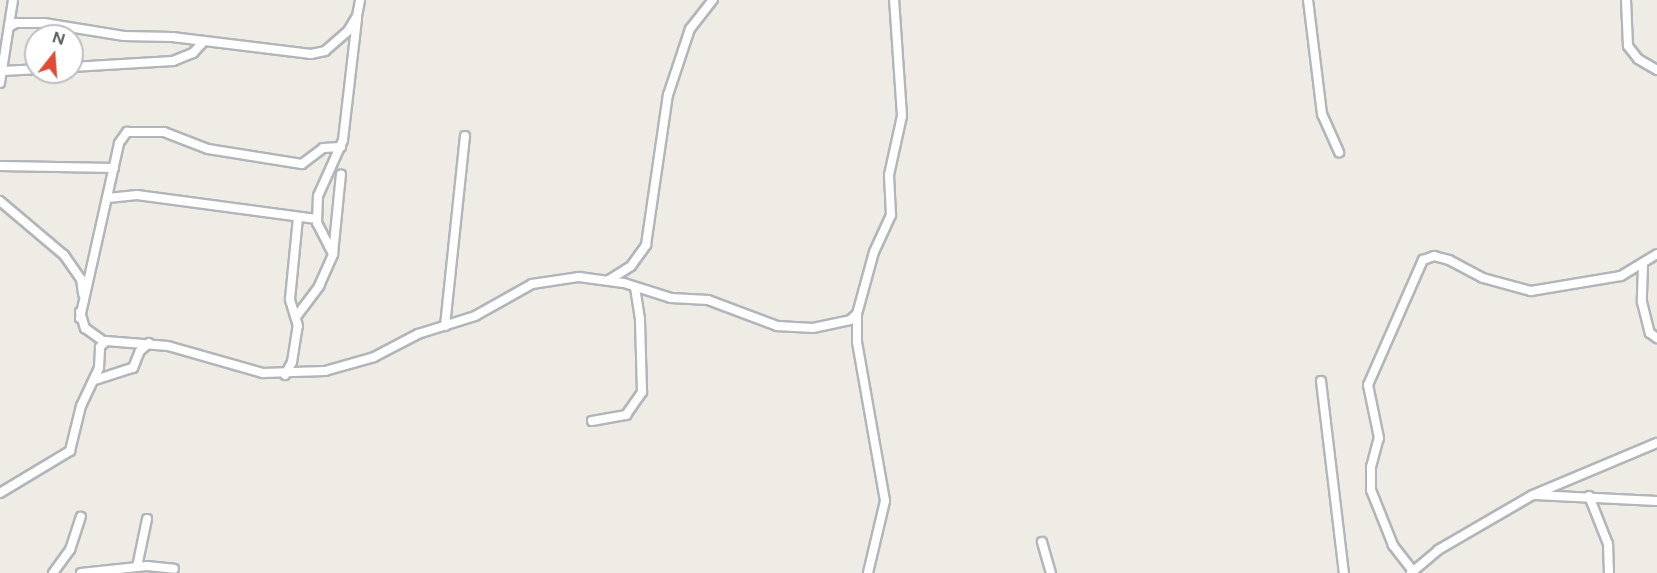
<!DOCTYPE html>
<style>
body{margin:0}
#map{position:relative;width:1657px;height:573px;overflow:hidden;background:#eeece5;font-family:Figtree,sans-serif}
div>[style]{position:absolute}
.roads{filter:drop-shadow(2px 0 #b2b5b9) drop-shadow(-2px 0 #b2b5b9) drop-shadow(0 2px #b2b5b9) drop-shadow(0 -2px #b2b5b9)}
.minor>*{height:8px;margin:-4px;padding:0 4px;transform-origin:4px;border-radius:4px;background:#fff}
span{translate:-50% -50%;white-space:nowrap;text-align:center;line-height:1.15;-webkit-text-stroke:4.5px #fff;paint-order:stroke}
.north{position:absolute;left:24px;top:24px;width:60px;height:60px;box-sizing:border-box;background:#fff;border:2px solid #bebfc1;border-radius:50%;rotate:17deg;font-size:16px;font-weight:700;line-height:24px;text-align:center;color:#5c6064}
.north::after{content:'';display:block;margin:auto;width:21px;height:27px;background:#e04a38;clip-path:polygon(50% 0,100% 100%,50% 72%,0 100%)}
</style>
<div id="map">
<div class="roads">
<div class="minor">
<div style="left:1308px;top:0;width:115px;rotate:83deg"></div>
<div style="left:1322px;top:114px;width:42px;rotate:65.9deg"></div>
<div style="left:1626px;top:0;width:46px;rotate:87.5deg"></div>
<div style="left:1628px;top:46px;width:16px;rotate:52deg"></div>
<div style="left:1638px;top:59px;width:22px;rotate:30deg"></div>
<div style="left:9px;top:27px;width:8px;rotate:-30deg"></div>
<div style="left:16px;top:23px;width:28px"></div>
<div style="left:44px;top:23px;width:81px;rotate:9.2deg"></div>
<div style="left:124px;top:36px;width:48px;rotate:1.2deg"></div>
<div style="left:172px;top:37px;width:140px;rotate:7deg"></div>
<div style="left:311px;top:54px;width:14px;rotate:-12deg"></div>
<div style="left:325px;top:51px;width:30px;rotate:-41deg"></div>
<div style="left:348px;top:31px;width:17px;rotate:-59deg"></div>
<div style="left:357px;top:16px;width:16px;rotate:-79deg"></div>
<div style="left:72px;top:67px;width:101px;rotate:-3.4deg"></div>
<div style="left:173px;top:61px;width:22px;rotate:-22deg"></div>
<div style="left:193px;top:53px;width:16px;rotate:-47deg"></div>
<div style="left:2px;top:71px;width:34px;rotate:-3deg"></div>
<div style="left:0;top:83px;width:84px;rotate:-81.1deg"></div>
<div style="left:0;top:166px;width:114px;rotate:1deg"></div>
<div style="left:108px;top:198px;width:29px;rotate:-6deg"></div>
<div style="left:137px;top:195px;width:181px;rotate:7.6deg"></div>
<div style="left:0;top:201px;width:84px;rotate:40.2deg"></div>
<div style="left:64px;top:255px;width:29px;rotate:55deg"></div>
<div style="left:81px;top:279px;width:15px;rotate:82deg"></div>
<div style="left:333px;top:254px;width:35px;rotate:-117deg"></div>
<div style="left:317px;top:223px;width:27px;rotate:-88deg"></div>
<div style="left:318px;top:196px;width:61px;rotate:-65.9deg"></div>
<div style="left:343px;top:140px;width:122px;rotate:-83.4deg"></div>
<div style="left:1643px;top:266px;width:36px;rotate:92deg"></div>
<div style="left:1642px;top:302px;width:32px;rotate:76deg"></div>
<div style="left:1650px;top:333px;width:9px;rotate:36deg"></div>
<div style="left:609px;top:280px;width:26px;rotate:-32deg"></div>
<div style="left:631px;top:266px;width:26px;rotate:-54deg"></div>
<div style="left:646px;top:245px;width:152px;rotate:-81.7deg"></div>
<div style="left:668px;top:95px;width:70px;rotate:-71.6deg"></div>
<div style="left:690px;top:29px;width:37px;rotate:-52deg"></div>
<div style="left:80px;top:312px;width:17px;rotate:73deg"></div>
<div style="left:85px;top:328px;width:24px;rotate:36deg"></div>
<div style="left:857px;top:314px;width:28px;rotate:90deg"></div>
<div style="left:857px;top:342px;width:161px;rotate:80deg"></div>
<div style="left:885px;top:501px;width:74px;rotate:103.3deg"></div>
<div style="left:296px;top:317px;width:39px;rotate:-53deg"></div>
<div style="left:319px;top:286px;width:35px;rotate:-66deg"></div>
<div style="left:333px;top:254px;width:80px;rotate:-84.3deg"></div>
<div style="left:80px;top:318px;width:179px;rotate:-77.4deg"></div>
<div style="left:119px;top:143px;width:14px;rotate:-54deg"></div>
<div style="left:127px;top:132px;width:37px"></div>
<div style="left:164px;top:132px;width:47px;rotate:21.1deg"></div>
<div style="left:208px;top:149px;width:95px;rotate:9.1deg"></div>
<div style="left:302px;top:164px;width:26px;rotate:-37deg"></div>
<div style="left:323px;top:148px;width:18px;rotate:-3deg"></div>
<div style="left:445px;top:326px;width:191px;rotate:-84deg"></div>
<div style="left:285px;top:375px;width:15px;rotate:-62deg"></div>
<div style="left:292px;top:362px;width:36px;rotate:-81deg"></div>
<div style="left:298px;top:326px;width:28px;rotate:-107deg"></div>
<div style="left:290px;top:299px;width:82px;rotate:-84.4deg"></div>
<div style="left:95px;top:380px;width:40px;rotate:-18deg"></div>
<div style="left:133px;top:368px;width:18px;rotate:-68deg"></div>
<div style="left:140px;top:351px;width:12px;rotate:-42deg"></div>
<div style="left:1321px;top:381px;width:193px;rotate:83.2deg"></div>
<div style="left:592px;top:421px;width:35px;rotate:-10deg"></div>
<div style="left:626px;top:415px;width:28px;rotate:-55deg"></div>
<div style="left:642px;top:392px;width:73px;rotate:-91.6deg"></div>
<div style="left:640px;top:319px;width:32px;rotate:-99deg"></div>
<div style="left:0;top:493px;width:82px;rotate:-31deg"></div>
<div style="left:70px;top:451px;width:46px;rotate:-76.3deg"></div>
<div style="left:81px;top:406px;width:42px;rotate:-64.7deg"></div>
<div style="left:99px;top:368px;width:21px;rotate:-87deg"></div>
<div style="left:100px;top:347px;width:8px;rotate:-45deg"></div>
<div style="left:106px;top:341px;width:62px;rotate:4.6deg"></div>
<div style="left:168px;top:346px;width:99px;rotate:15.9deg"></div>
<div style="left:263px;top:373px;width:62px;rotate:-1.8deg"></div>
<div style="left:325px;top:371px;width:51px;rotate:-15.9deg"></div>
<div style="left:374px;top:357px;width:50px;rotate:-27.6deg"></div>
<div style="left:418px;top:334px;width:60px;rotate:-17.5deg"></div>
<div style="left:475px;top:316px;width:65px;rotate:-29.3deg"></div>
<div style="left:532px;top:284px;width:48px;rotate:-8.5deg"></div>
<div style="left:579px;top:277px;width:45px;rotate:7.6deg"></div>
<div style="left:624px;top:283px;width:49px;rotate:17.7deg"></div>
<div style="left:671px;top:298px;width:37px;rotate:3deg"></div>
<div style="left:708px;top:300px;width:74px;rotate:20.6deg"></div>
<div style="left:777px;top:326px;width:36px;rotate:3deg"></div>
<div style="left:813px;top:328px;width:38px;rotate:-12deg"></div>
<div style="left:850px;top:320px;width:9px;rotate:-41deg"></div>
<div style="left:857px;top:314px;width:64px;rotate:-74.7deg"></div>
<div style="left:874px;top:252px;width:41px;rotate:-65.3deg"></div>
<div style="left:891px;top:215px;width:40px;rotate:-92.9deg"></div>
<div style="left:889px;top:175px;width:60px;rotate:-77.6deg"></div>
<div style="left:902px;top:116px;width:116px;rotate:-93.9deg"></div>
<div style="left:1535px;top:495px;width:122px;rotate:2.8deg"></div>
<div style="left:1589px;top:496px;width:52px;rotate:68.4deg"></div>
<div style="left:1608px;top:544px;width:29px;rotate:88deg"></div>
<div style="left:1042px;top:542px;width:32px;rotate:74deg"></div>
<div style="left:137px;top:567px;width:49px;rotate:-78.2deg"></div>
<div style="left:1413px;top:571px;width:33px;rotate:-128deg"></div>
<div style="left:1393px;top:545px;width:59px;rotate:-111.8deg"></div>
<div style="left:1371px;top:490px;width:23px;rotate:-90deg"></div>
<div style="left:1371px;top:467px;width:30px;rotate:-75deg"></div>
<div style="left:1379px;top:438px;width:54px;rotate:-101.7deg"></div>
<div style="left:1368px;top:385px;width:137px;rotate:-66.3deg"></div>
<div style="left:1423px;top:260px;width:12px;rotate:-20deg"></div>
<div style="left:1434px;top:256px;width:16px;rotate:15deg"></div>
<div style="left:1449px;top:260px;width:38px;rotate:28deg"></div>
<div style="left:1483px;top:278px;width:50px;rotate:15.2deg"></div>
<div style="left:1531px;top:291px;width:91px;rotate:-9.5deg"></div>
<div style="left:1621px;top:276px;width:42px;rotate:-31.4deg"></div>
<div style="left:53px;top:573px;width:29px;rotate:-54deg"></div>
<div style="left:70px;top:550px;width:35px;rotate:-72deg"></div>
<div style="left:81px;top:573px;width:66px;rotate:-6.1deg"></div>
<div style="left:147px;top:566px;width:27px;rotate:6deg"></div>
<div style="left:1411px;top:573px;width:35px;rotate:-40deg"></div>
<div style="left:1438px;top:550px;width:110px;rotate:-30.1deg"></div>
<div style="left:1533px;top:495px;width:134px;rotate:-22.8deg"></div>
</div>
</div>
<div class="north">N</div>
</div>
